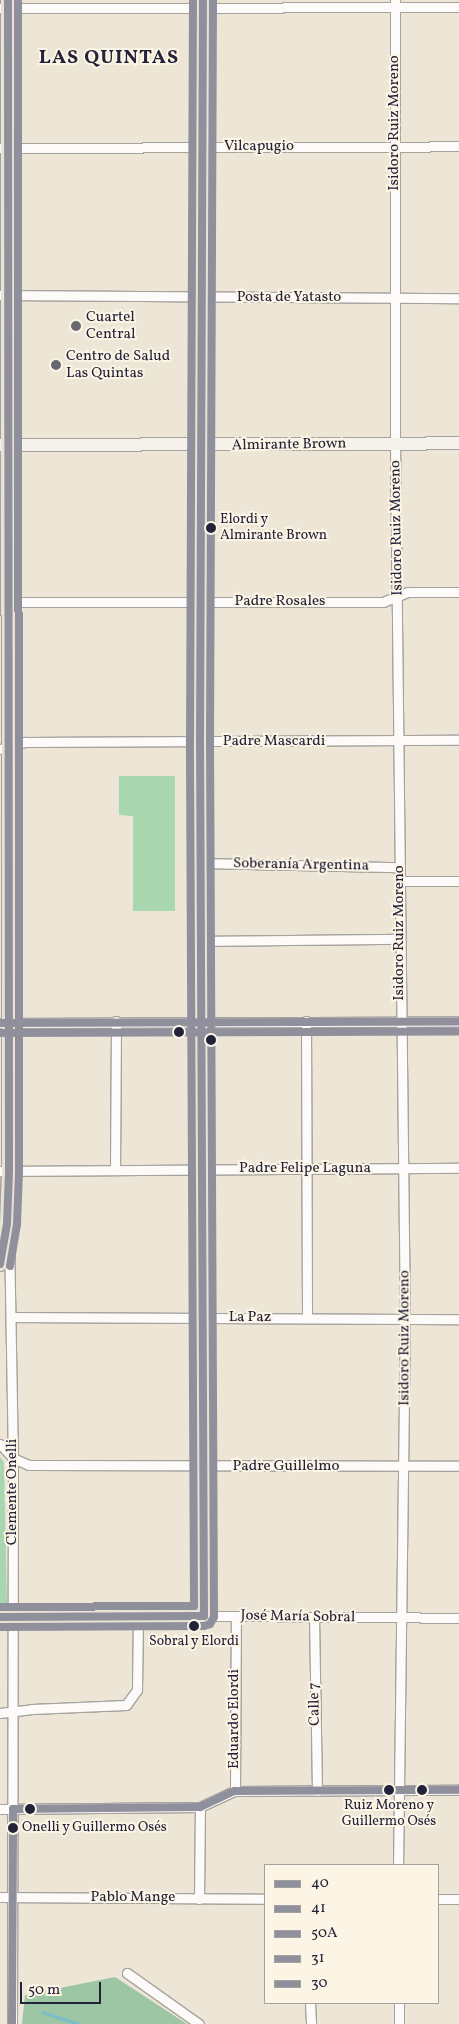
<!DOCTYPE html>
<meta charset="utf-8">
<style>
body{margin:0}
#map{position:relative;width:459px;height:2024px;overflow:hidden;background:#ede6d7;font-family:Vollkorn,serif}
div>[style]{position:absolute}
.green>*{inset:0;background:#a7d6af}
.forest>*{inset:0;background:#9cc6a4}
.stream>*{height:3px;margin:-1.5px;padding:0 1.5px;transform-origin:1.5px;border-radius:1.5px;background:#7abecc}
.roads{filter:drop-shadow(1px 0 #a6a29d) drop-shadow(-1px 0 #a6a29d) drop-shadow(0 1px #a6a29d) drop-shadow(0 -1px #a6a29d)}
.street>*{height:9px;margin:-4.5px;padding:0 4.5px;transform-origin:4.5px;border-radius:4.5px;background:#fcfbf9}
.secondary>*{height:12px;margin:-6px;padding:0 6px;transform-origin:6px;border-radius:6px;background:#f5f1eb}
.primary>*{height:14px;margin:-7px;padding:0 7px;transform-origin:7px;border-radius:7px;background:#e9e2d5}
.bus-1>*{height:8px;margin:-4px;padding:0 4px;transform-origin:4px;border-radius:4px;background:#90909d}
.bus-2>*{height:8px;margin:-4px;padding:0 4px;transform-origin:4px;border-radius:4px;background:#90909d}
.bus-3>*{height:8px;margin:-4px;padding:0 4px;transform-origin:4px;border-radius:4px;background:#90909d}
.bus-4>*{height:8px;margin:-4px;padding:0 4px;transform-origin:4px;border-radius:4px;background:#90909d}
.bus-5>*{height:8px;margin:-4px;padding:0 4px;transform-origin:4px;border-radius:4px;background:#90909d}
.dots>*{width:14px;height:14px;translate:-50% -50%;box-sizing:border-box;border:2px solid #fcf5e5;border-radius:50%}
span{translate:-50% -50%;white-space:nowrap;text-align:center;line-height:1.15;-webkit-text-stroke:4px #fcf5e5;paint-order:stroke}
.bus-label{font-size:14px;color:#22223b}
.left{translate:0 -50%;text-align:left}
.street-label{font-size:15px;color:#22223b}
.poi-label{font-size:15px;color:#22223b}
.district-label{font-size:20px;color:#22223b;font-weight:700;letter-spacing:1px}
.legend{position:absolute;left:264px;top:1864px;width:175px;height:140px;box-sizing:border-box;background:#fcf5e5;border:1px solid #a5a1a1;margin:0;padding:6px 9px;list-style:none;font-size:15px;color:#22223b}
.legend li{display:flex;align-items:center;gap:10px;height:25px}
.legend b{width:25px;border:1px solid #a5a1a1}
.scale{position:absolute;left:20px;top:1982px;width:81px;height:22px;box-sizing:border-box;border:2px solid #22223b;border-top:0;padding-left:6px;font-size:15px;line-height:18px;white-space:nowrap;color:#22223b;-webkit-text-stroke:4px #fcf5e5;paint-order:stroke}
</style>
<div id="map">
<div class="green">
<div style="clip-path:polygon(119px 776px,175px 776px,175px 911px,133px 911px,133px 816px,119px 815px)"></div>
<div style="clip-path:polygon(0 1457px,4px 1462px,7px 1606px,0 1606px)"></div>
</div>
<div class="forest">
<div style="clip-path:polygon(115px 1977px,187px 2024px,22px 2024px,25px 1995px)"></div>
</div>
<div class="stream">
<div style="left:42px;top:2012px;width:40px;rotate:18deg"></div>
</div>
<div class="roads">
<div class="street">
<div style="left:395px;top:0;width:443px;rotate:90deg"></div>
<div style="left:395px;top:443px;width:876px;rotate:89.35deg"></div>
<div style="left:405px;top:1319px;width:546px;rotate:90.73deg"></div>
<div style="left:0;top:8px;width:459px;rotate:-0.1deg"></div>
<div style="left:0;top:148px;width:459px;rotate:-0.2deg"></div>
<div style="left:0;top:295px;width:459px;rotate:0.4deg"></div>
<div style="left:9px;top:602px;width:374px"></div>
<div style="left:383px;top:602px;width:27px;rotate:-22deg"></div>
<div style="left:408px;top:592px;width:51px"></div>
<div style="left:0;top:749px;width:26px;rotate:-16deg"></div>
<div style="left:25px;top:742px;width:434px;rotate:-0.3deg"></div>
<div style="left:201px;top:863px;width:199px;rotate:1.2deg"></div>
<div style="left:400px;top:881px;width:59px"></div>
<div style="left:201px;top:941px;width:199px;rotate:-0.6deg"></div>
<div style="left:306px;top:1021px;width:297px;rotate:89.8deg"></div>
<div style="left:0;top:1023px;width:459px;rotate:-0.2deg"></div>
<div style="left:115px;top:1170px;width:149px;rotate:-89.6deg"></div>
<div style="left:0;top:1171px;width:459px;rotate:-0.4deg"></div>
<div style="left:9px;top:1234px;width:224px;rotate:89deg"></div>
<div style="left:13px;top:1458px;width:566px;rotate:90.1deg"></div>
<div style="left:12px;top:1317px;width:447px;rotate:0.3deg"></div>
<div style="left:0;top:1444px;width:19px;rotate:47deg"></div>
<div style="left:13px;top:1458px;width:17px;rotate:24deg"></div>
<div style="left:29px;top:1465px;width:430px;rotate:0.1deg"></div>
<div style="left:204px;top:1616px;width:255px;rotate:0.4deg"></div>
<div style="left:314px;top:1617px;width:174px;rotate:89deg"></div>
<div style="left:0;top:1713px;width:32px;rotate:-7deg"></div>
<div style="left:32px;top:1709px;width:94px;rotate:-2.4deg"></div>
<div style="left:126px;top:1705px;width:19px;rotate:-54deg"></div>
<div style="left:137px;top:1690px;width:73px;rotate:-89.2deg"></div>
<div style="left:235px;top:1791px;width:175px;rotate:-89.7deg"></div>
<div style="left:0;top:1809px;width:200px;rotate:-0.6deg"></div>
<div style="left:200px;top:1807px;width:38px;rotate:-25deg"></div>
<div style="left:235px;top:1791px;width:224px;rotate:-0.3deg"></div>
<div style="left:0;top:1897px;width:265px;rotate:0.4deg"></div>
<div style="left:199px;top:1899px;width:92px;rotate:-89.4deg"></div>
<div style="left:438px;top:1899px;width:21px"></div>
<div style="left:127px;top:1973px;width:88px;rotate:35.3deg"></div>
<div style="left:310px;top:2003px;width:21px;rotate:87deg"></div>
<div style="left:399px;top:2003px;width:21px;rotate:90deg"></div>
</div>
<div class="secondary">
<div style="left:0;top:445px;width:459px;rotate:-0.2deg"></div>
</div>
<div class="primary">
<div style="left:0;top:1264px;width:41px;rotate:-80.1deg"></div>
<div style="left:7px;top:1224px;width:53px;rotate:-87.8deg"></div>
<div style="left:9px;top:1171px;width:1171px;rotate:-90.05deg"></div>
<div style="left:0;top:1617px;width:204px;rotate:-0.3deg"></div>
<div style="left:204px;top:1616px;width:873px;rotate:-90.26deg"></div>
<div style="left:200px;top:743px;width:743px;rotate:-89.77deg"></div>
</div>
</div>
<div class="bus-1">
<div style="left:0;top:1264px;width:41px;rotate:-80.1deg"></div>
<div style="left:7px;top:1224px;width:53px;rotate:-87.8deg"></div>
<div style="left:9px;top:1171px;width:1171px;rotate:-90.05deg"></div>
<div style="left:0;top:1617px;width:204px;rotate:-0.3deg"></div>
<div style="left:204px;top:1616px;width:873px;rotate:-90.26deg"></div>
<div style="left:200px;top:743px;width:743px;rotate:-89.77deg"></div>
</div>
<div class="bus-2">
<div style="left:10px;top:1266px;width:43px;rotate:-80.5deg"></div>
<div style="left:17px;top:1224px;width:53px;rotate:-87.8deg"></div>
<div style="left:19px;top:1171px;width:1171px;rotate:-90.05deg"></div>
<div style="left:0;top:1627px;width:204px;rotate:-0.3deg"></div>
<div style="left:204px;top:1626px;width:6px;rotate:-18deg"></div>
<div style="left:210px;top:1624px;width:8px;rotate:-60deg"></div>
<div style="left:214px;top:1617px;width:874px;rotate:-90.26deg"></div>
<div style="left:210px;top:743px;width:743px;rotate:-89.77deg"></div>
</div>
<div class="bus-3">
<div style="left:0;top:1607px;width:194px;rotate:-0.3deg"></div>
<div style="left:194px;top:1606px;width:863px;rotate:-90.27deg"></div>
<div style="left:190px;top:743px;width:743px;rotate:-89.77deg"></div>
</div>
<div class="bus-4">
<div style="left:0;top:1023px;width:459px;rotate:-0.2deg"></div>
<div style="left:12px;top:2024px;width:215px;rotate:-89.7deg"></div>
<div style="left:13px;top:1809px;width:187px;rotate:-0.6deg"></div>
<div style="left:200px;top:1807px;width:38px;rotate:-25deg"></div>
<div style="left:235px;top:1791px;width:224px;rotate:-0.3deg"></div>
</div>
<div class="bus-5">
<div style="left:0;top:1033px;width:459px;rotate:-0.2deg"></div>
</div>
<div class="dots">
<div style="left:76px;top:326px;background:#696772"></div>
<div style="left:56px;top:365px;background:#696772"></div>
<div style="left:211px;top:528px;background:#22223b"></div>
<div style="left:179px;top:1032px;background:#22223b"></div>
<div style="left:211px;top:1040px;background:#22223b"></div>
<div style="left:194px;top:1626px;background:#22223b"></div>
<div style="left:389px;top:1790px;background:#22223b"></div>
<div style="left:422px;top:1790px;background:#22223b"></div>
<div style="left:30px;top:1809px;background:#22223b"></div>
<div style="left:13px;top:1828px;background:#22223b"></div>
</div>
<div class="bus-label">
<span class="left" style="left:220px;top:528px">Elordi y<br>Almirante Brown</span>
<span style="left:194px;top:1642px">Sobral y Elordi</span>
<span style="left:389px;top:1814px">Ruiz Moreno y<br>Guillermo Osés</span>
<span class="left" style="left:22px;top:1828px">Onelli y Guillermo Osés</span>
</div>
<div class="street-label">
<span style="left:395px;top:123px;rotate:-90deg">Isidoro Ruiz Moreno</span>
<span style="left:259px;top:147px">Vilcapugio</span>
<span style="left:289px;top:298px">Posta de Yatasto</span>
<span style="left:289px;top:445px;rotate:-1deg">Almirante Brown</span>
<span style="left:397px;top:528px;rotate:-91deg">Isidoro Ruiz Moreno</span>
<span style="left:280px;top:602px">Padre Rosales</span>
<span style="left:274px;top:742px">Padre Mascardi</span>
<span style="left:301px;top:865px;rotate:1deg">Soberanía Argentina</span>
<span style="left:400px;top:933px;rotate:-90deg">Isidoro Ruiz Moreno</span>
<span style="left:305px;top:1169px">Padre Felipe Laguna</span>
<span style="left:250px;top:1318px">La Paz</span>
<span style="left:405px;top:1338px;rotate:-90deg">Isidoro Ruiz Moreno</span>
<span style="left:286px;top:1467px">Padre Guillelmo</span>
<span style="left:13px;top:1492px;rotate:-90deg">Clemente Onelli</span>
<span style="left:298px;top:1617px;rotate:1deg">José María Sobral</span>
<span style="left:315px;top:1704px;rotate:-91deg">Calle 7</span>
<span style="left:235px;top:1719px;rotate:-90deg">Eduardo Elordi</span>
<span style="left:133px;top:1898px">Pablo Mange</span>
</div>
<div class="poi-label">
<span class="left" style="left:86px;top:326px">Cuartel<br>Central</span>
<span class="left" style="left:66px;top:365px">Centro de Salud<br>Las Quintas</span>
</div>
<div class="district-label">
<span style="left:109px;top:58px">LAS QUINTAS</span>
</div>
<ul class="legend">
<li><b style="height:6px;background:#90909d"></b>40</li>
<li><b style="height:6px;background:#90909d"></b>41</li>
<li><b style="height:6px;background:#90909d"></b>50A</li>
<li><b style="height:6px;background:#90909d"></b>31</li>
<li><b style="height:6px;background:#90909d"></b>30</li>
</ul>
<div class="scale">50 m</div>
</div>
